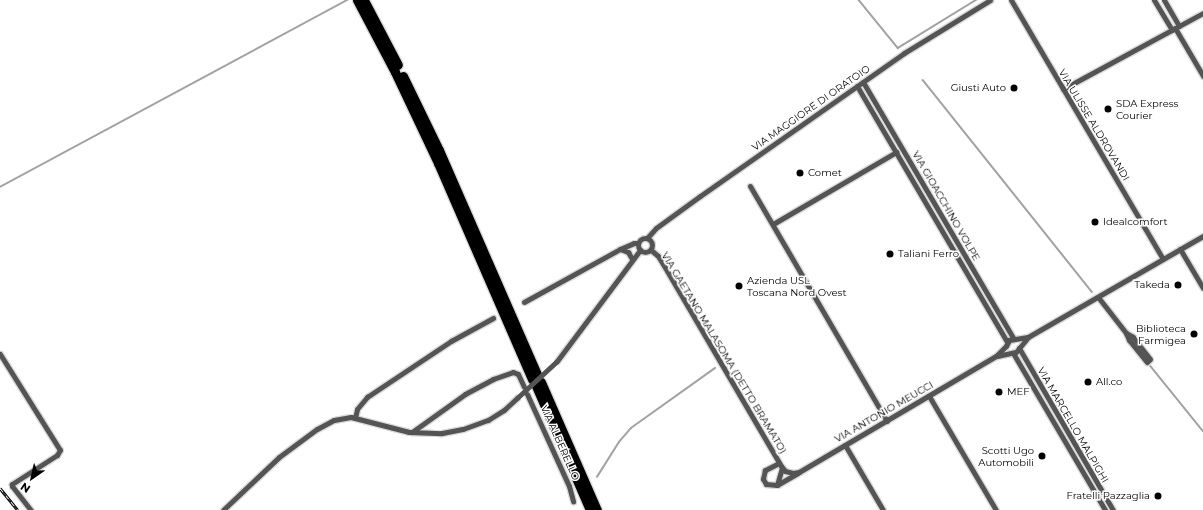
<!DOCTYPE html>
<style>
body{margin:0}
#map{position:relative;width:1203px;height:510px;overflow:hidden;background:#fff;font-family:Montserrat,sans-serif}
div>[style]{position:absolute}
.stream>*{height:1.5px;margin:-0.75px;padding:0 0.75px;transform-origin:0.75px;border-radius:0.75px;background:#a2a2a2}
.roads{filter:drop-shadow(1px 0 #dbdbdb) drop-shadow(-1px 0 #dbdbdb) drop-shadow(0 1px #dbdbdb) drop-shadow(0 -1px #dbdbdb)}
.minor>*{height:5px;margin:-2.5px;padding:0 2.5px;transform-origin:2.5px;border-radius:2.5px;background:#545454}
.minor>.ring{margin:-2.5px;padding:0;box-sizing:content-box;background:none;border:5px solid #545454;border-radius:50%}
.trunk>*{height:9px;margin:-4.5px;padding:0 4.5px;transform-origin:4.5px;border-radius:4.5px;background:#000}
.rail>*{height:3px;margin-top:-1.5px;transform-origin:0;background:repeating-linear-gradient(90deg,#fff 0 4.5px,#000 0 9px);box-sizing:border-box;border-block:1px solid #000}
.minor-bridge>*{height:5px;margin:-2.5px;padding:0 2.5px;transform-origin:2.5px;border-radius:2.5px;background:#545454}
.dots>*{width:11px;height:11px;translate:-50% -50%;box-sizing:border-box;border:2px solid #fff;border-radius:50%}
span{translate:-50% -50%;white-space:nowrap;text-align:center;line-height:1.15;-webkit-text-stroke:3px #fff;paint-order:stroke}
.poi-label{font-size:10px;color:#000}
.right{translate:-100% -50%;text-align:right}
.left{translate:0 -50%;text-align:left}
.street-label{font-size:10px;color:#000}
.north{position:absolute;left:12px;top:458px;width:40px;height:40px;-webkit-text-stroke:3px #fff;paint-order:stroke;rotate:214deg;font-size:11px;font-weight:700;line-height:16px;text-align:center;color:#000}
.north::after{content:'';display:block;margin:auto;width:14px;height:18px;background:#000;clip-path:polygon(50% 0,100% 100%,50% 72%,0 100%)}
</style>
<div id="map">
<div class="stream">
<div style="left:859px;top:0;width:62px;rotate:50.9deg"></div>
<div style="left:898px;top:48px;width:92px;rotate:-31.6deg"></div>
<div style="left:923px;top:80px;width:271px;rotate:51.4deg"></div>
<div style="left:0;top:187px;width:395px;rotate:-28.3deg"></div>
<div style="left:1149px;top:364px;width:86px;rotate:51.1deg"></div>
<div style="left:597px;top:477px;width:41px;rotate:-57.8deg"></div>
<div style="left:619px;top:442px;width:18px;rotate:-49deg"></div>
<div style="left:631px;top:428px;width:103px;rotate:-35.5deg"></div>
</div>
<div class="roads">
<div class="minor">
<div style="left:1011px;top:0;width:300px;rotate:59.6deg"></div>
<div style="left:1154px;top:0;width:35px;rotate:59deg"></div>
<div style="left:1164px;top:0;width:30px;rotate:60deg"></div>
<div style="left:1175px;top:28px;width:56px;rotate:59.7deg"></div>
<div style="left:863px;top:82px;width:298px;rotate:59.6deg"></div>
<div style="left:857px;top:86px;width:297px;rotate:59.6deg"></div>
<div style="left:1063px;top:89px;width:159px;rotate:-28.5deg"></div>
<div style="left:750px;top:186px;width:272px;rotate:59.8deg"></div>
<div style="left:773px;top:224px;width:143px;rotate:-30.3deg"></div>
<div class="ring" style="left:638px;top:238px;width:9px;height:9px"></div>
<div style="left:647px;top:238px;width:13px;rotate:-48deg"></div>
<div style="left:656px;top:228px;width:54px;rotate:-36deg"></div>
<div style="left:700px;top:196px;width:249px;rotate:-35deg"></div>
<div style="left:904px;top:53px;width:101px;rotate:-31.6deg"></div>
<div style="left:620px;top:249px;width:9px;rotate:21deg"></div>
<div style="left:628px;top:252px;width:8px;rotate:60deg"></div>
<div style="left:1180px;top:249px;width:45px;rotate:59.5deg"></div>
<div style="left:651px;top:250px;width:9px;rotate:41deg"></div>
<div style="left:658px;top:256px;width:9px;rotate:58deg"></div>
<div style="left:663px;top:264px;width:234px;rotate:59.7deg"></div>
<div style="left:781px;top:466px;width:6px;rotate:51deg"></div>
<div style="left:785px;top:471px;width:8px;rotate:14deg"></div>
<div style="left:793px;top:473px;width:6px;rotate:-9deg"></div>
<div style="left:799px;top:472px;width:229px;rotate:-30.5deg"></div>
<div style="left:996px;top:356px;width:14px;rotate:-45deg"></div>
<div style="left:1006px;top:346px;width:7px;rotate:-63deg"></div>
<div style="left:1009px;top:340px;width:19px;rotate:-9deg"></div>
<div style="left:1028px;top:337px;width:202px;rotate:-30deg"></div>
<div style="left:1098px;top:297px;width:46px;rotate:52.1deg"></div>
<div style="left:1126px;top:333px;width:8px;rotate:67deg"></div>
<div style="left:1129px;top:340px;width:28px;rotate:51deg"></div>
<div style="left:1147px;top:362px;width:4px;rotate:-45deg"></div>
<div style="left:1150px;top:359px;width:28px;rotate:-128deg"></div>
<div style="left:1133px;top:337px;width:8px;rotate:-150deg"></div>
<div style="left:524px;top:302px;width:110px;rotate:-28.9deg"></div>
<div style="left:620px;top:249px;width:15px;rotate:-23deg"></div>
<div style="left:634px;top:243px;width:4px"></div>
<div style="left:1019px;top:348px;width:187px;rotate:59.9deg"></div>
<div style="left:1013px;top:353px;width:182px;rotate:59.6deg"></div>
<div style="left:0;top:354px;width:113px;rotate:58deg"></div>
<div style="left:60px;top:450px;width:6px;rotate:121deg"></div>
<div style="left:57px;top:455px;width:54px;rotate:147.2deg"></div>
<div style="left:12px;top:484px;width:2px;rotate:90deg"></div>
<div style="left:12px;top:486px;width:31px;rotate:52deg"></div>
<div style="left:997px;top:356px;width:19px;rotate:-12deg"></div>
<div style="left:1016px;top:352px;width:19px;rotate:-51deg"></div>
<div style="left:557px;top:361px;width:139px;rotate:-53.2deg"></div>
<div style="left:527px;top:394px;width:101px;rotate:65.5deg"></div>
<div style="left:569px;top:486px;width:16px;rotate:75deg"></div>
<div style="left:929px;top:396px;width:132px;rotate:59.6deg"></div>
<div style="left:355px;top:418px;width:9px;rotate:-77deg"></div>
<div style="left:357px;top:409px;width:16px;rotate:-50deg"></div>
<div style="left:367px;top:397px;width:101px;rotate:-33.7deg"></div>
<div style="left:451px;top:341px;width:48px;rotate:-28.7deg"></div>
<div style="left:412px;top:432px;width:65px;rotate:-35.6deg"></div>
<div style="left:465px;top:394px;width:32px;rotate:-28deg"></div>
<div style="left:493px;top:379px;width:21px;rotate:-19deg"></div>
<div style="left:513px;top:372px;width:5px;rotate:22deg"></div>
<div style="left:518px;top:374px;width:14px;rotate:65deg"></div>
<div style="left:845px;top:445px;width:75px;rotate:59.7deg"></div>
<div style="left:779px;top:463px;width:16px;rotate:153deg"></div>
<div style="left:765px;top:470px;width:9px;rotate:103deg"></div>
<div style="left:763px;top:479px;width:6px;rotate:59deg"></div>
<div style="left:766px;top:484px;width:11px;rotate:5deg"></div>
<div style="left:777px;top:485px;width:24px;rotate:-30deg"></div>
<div style="left:777px;top:485px;width:18px;rotate:-74deg"></div>
<div style="left:223px;top:510px;width:77px;rotate:-43.4deg"></div>
<div style="left:279px;top:457px;width:47px;rotate:-36.4deg"></div>
<div style="left:317px;top:429px;width:19px;rotate:-28deg"></div>
<div style="left:334px;top:420px;width:17px;rotate:-10deg"></div>
<div style="left:351px;top:417px;width:60px;rotate:14.5deg"></div>
<div style="left:409px;top:432px;width:33px;rotate:2deg"></div>
<div style="left:442px;top:433px;width:21px;rotate:-11deg"></div>
<div style="left:463px;top:429px;width:27px;rotate:-20deg"></div>
<div style="left:488px;top:420px;width:19px;rotate:-32deg"></div>
<div style="left:504px;top:410px;width:18px;rotate:-43deg"></div>
</div>
<div class="trunk">
<div style="left:357px;top:0;width:81px;rotate:62.2deg"></div>
<div style="left:395px;top:72px;width:101px;rotate:64.7deg"></div>
<div style="left:438px;top:163px;width:236px;rotate:66.5deg"></div>
<div style="left:364px;top:0;width:73px;rotate:62.4deg"></div>
<div style="left:403px;top:76px;width:82px;rotate:64.1deg"></div>
<div style="left:439px;top:150px;width:244px;rotate:66.4deg"></div>
<div style="left:541px;top:382px;width:140px;rotate:66.4deg"></div>
<div style="left:536px;top:386px;width:135px;rotate:66.5deg"></div>
</div>
</div>
<div class="rail">
<div style="left:0;top:488px;width:28px;rotate:51deg"></div>
</div>
<div class="minor-bridge">
<div style="left:517px;top:398px;width:54px;rotate:-42.8deg"></div>
</div>
<div class="dots">
<div style="left:1014px;top:88px;background:#000"></div>
<div style="left:1108px;top:109px;background:#000"></div>
<div style="left:800px;top:173px;background:#000"></div>
<div style="left:1095px;top:222px;background:#000"></div>
<div style="left:890px;top:254px;background:#000"></div>
<div style="left:1178px;top:285px;background:#000"></div>
<div style="left:739px;top:286px;background:#000"></div>
<div style="left:1194px;top:334px;background:#000"></div>
<div style="left:1088px;top:382px;background:#000"></div>
<div style="left:999px;top:392px;background:#000"></div>
<div style="left:1042px;top:456px;background:#000"></div>
<div style="left:1158px;top:496px;background:#000"></div>
</div>
<div class="poi-label">
<span class="right" style="left:1006px;top:88px">Giusti Auto</span>
<span class="left" style="left:1116px;top:109px">SDA Express<br>Courier</span>
<span class="left" style="left:808px;top:173px">Comet</span>
<span class="left" style="left:1103px;top:222px">Idealcomfort</span>
<span class="left" style="left:898px;top:254px">Taliani Ferro</span>
<span class="left" style="left:747px;top:286px">Azienda USL<br>Toscana Nord Ovest</span>
<span class="right" style="left:1170px;top:285px">Takeda</span>
<span class="right" style="left:1186px;top:334px">Biblioteca<br>Farmigea</span>
<span class="left" style="left:1096px;top:382px">All.co</span>
<span class="left" style="left:1007px;top:392px">MEF</span>
<span class="right" style="left:1034px;top:456px">Scotti Ugo<br>Automobili</span>
<span class="right" style="left:1150px;top:496px">Fratelli Pazzaglia</span>
</div>
<div class="street-label">
<span style="left:811px;top:108px;rotate:-35deg">VIA MAGGIORE DI ORATOIO</span>
<span style="left:1094px;top:125px;rotate:59deg">VIA ULISSE ALDROVANDI</span>
<span style="left:946px;top:206px;rotate:60deg">VIA GIOACCHINO VOLPE</span>
<span style="left:724px;top:353px;rotate:59deg">VIA GAETANO MALASOMA (DETTO BRAMATO)</span>
<span style="left:884px;top:412px;rotate:-30deg">VIA ANTONIO MEUCCI</span>
<span style="left:1073px;top:425px;rotate:60deg">VIA MARCELLO MALPIGHI</span>
<span style="left:560px;top:443px;rotate:66deg">VIA ALBERELLO</span>
</div>
<div class="north">N</div>
</div>
